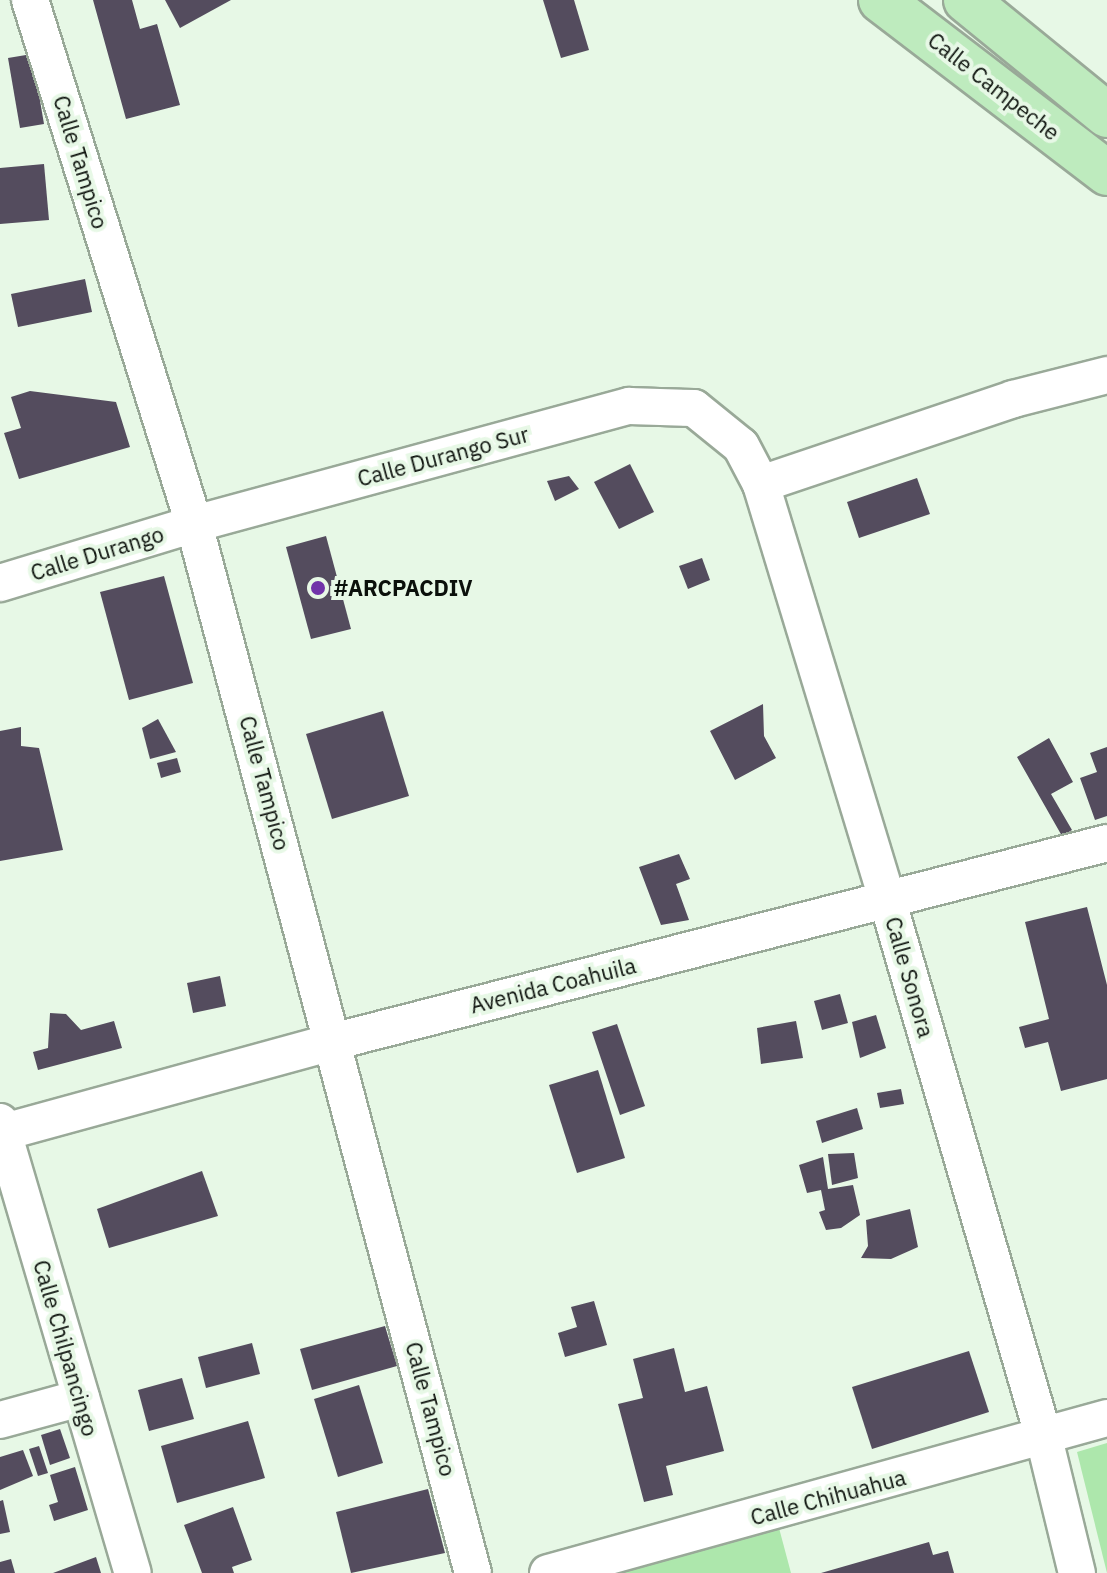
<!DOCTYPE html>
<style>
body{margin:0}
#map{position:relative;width:1107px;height:1573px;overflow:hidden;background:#e7f8e6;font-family:"IBM Plex Sans",sans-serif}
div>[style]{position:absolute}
.green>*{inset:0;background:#ade7ac}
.building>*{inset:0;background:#544c5e}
.roads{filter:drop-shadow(2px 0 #99a998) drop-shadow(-2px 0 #99a998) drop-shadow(0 2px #99a998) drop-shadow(0 -2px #99a998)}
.minor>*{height:36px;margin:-18px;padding:0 18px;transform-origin:18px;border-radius:18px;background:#fff}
.major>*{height:44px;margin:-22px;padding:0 22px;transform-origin:22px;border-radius:22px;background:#beebbe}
.dots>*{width:22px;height:22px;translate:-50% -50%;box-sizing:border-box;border:4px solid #e7f8e6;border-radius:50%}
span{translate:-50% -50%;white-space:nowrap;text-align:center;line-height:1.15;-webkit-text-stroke:8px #e7f8e6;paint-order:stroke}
.street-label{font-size:22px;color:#0b100b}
.poi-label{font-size:22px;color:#0b100b;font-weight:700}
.left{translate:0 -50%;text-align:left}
</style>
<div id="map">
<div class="green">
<div style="clip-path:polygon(1107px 1443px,1107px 1573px,1077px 1452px)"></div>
<div style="clip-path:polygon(779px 1528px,791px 1573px,611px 1573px)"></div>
</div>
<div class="building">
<div style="clip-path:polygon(93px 0,132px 0,140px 29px,157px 24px,180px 105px,126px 119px)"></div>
<div style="clip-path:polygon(165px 0,231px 0,180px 28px)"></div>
<div style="clip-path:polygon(543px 0,574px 0,589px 50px,561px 58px)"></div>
<div style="clip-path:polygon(32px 54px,44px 124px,20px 128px,8px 58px)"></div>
<div style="clip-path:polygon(44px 164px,49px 220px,0 224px,0 168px)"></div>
<div style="clip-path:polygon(85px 279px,92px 312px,18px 327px,11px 294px)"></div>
<div style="clip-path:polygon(30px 391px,116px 402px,130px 447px,19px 479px,4px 433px,21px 428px,11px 397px)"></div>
<div style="clip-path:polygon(630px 464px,654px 512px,619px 529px,594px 482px)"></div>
<div style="clip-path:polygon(569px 476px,579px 489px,555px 501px,547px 481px)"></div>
<div style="clip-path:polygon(917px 478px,930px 514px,859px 538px,847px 502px)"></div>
<div style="clip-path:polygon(326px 536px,351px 629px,311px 639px,286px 547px)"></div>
<div style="clip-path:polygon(702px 558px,710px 580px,688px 589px,679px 566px)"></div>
<div style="clip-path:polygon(164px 576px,193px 683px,129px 700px,100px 592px)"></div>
<div style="clip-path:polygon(763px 704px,764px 736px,776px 758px,735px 780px,710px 731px)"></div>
<div style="clip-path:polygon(383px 711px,409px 796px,332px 819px,306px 734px)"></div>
<div style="clip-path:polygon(158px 719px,176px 752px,150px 759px,142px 728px)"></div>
<div style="clip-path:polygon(21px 727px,21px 746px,39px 748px,63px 850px,0 861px,0 731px)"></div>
<div style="clip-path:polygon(1049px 738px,1073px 782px,1051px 794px,1072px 830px,1062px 836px,1017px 757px)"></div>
<div style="clip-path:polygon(1107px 747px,1107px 816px,1095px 820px,1080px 778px,1097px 772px,1090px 753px)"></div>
<div style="clip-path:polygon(177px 758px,181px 772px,161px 778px,157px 763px)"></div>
<div style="clip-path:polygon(679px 854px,690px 879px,676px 884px,689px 920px,661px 925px,639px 867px)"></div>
<div style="clip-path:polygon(1087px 907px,1107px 985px,1107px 1079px,1061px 1091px,1048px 1042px,1025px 1048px,1019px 1027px,1049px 1019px,1025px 922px)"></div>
<div style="clip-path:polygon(220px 976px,226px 1006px,193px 1013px,187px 983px)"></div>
<div style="clip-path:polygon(840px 994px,848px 1023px,822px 1030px,814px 1001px)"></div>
<div style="clip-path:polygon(50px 1013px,66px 1014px,81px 1030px,114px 1021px,122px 1048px,38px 1070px,33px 1052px,48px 1048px)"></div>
<div style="clip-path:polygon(876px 1015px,886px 1048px,860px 1058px,852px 1022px)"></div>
<div style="clip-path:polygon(796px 1021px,803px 1058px,761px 1064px,757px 1028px)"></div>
<div style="clip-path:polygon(617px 1024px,645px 1106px,620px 1115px,592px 1032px)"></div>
<div style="clip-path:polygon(598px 1070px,625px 1158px,577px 1173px,549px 1085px)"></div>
<div style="clip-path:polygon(901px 1089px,904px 1104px,880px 1108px,877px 1093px)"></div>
<div style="clip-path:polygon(857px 1108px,863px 1129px,822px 1143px,816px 1121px)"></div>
<div style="clip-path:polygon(854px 1153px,858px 1178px,832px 1185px,828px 1154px)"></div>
<div style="clip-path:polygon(823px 1157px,828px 1189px,853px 1185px,860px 1215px,841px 1228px,826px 1230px,819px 1212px,825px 1210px,821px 1190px,807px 1193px,799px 1165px)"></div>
<div style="clip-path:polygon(202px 1171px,218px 1216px,109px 1248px,97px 1209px)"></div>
<div style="clip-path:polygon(910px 1209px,918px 1247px,891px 1259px,861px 1258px,868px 1246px,866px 1220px)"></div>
<div style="clip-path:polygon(594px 1301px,607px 1345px,565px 1357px,558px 1333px,577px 1327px,571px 1307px)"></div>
<div style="clip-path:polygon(385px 1326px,397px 1366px,312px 1390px,300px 1349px)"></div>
<div style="clip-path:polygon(252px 1343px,260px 1374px,206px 1388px,198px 1357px)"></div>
<div style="clip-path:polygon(674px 1348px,685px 1392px,707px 1386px,724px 1451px,666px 1466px,673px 1495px,644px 1502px,618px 1404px,643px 1398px,633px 1359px)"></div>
<div style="clip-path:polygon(969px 1351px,989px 1412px,872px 1449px,852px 1387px)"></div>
<div style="clip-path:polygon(182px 1378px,194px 1419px,149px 1431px,138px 1390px)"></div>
<div style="clip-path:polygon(359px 1385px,383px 1463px,338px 1477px,314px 1399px)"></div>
<div style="clip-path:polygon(248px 1421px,265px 1478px,177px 1503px,161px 1446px)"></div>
<div style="clip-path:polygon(60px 1429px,70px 1458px,50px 1465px,41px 1435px)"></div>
<div style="clip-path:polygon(39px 1446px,48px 1473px,38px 1476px,29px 1449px)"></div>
<div style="clip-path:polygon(23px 1450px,33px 1476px,0 1490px,0 1457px)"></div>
<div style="clip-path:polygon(75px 1467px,88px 1510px,54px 1521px,49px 1505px,58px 1502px,50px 1475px)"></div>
<div style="clip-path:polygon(428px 1489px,445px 1553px,351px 1573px,336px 1512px)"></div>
<div style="clip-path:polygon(3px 1500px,10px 1532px,0 1534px,0 1501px)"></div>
<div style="clip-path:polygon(233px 1507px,252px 1560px,232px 1567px,234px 1573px,202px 1573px,184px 1525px)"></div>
<div style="clip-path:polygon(929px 1542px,933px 1555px,948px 1551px,954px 1573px,821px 1573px)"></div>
<div style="clip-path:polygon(96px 1557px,101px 1573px,53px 1573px)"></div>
<div style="clip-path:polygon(11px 1559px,15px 1573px,0 1573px,0 1562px)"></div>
</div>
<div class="roads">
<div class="minor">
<div style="left:30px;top:0;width:549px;rotate:72.62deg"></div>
<div style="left:194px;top:524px;width:1085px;rotate:75.11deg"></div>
<div style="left:761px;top:484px;width:266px;rotate:-18.6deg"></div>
<div style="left:1013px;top:399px;width:97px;rotate:-14.3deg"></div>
<div style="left:0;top:583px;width:203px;rotate:-16.9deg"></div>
<div style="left:194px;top:524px;width:451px;rotate:-15.2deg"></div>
<div style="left:629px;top:406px;width:65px;rotate:1.8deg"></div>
<div style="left:694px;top:408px;width:60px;rotate:39deg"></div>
<div style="left:741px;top:446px;width:43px;rotate:62.2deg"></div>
<div style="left:761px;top:484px;width:434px;rotate:73.1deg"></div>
<div style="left:887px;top:899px;width:561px;rotate:73.76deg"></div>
<div style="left:1044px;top:1438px;width:139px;rotate:76.3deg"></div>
<div style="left:0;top:1122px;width:470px;rotate:73.6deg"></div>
<div style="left:0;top:1133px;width:348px;rotate:-15.3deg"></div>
<div style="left:336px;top:1041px;width:796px;rotate:-14.4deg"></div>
<div style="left:0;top:1420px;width:84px;rotate:-15.2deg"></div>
<div style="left:548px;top:1573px;width:580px;rotate:-15.5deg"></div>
</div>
<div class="major">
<div style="left:881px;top:0;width:285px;rotate:37.4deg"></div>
<div style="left:966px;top:0;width:182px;rotate:39.2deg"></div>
</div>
</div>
<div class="dots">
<div style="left:318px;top:588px;background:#7134a9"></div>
</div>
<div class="street-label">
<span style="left:994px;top:86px;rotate:38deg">Calle Campeche</span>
<span style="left:81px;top:162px;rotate:73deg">Calle Tampico</span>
<span style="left:443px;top:456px;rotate:-15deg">Calle Durango Sur</span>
<span style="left:97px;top:553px;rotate:-17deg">Calle Durango</span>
<span style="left:265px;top:783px;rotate:75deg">Calle Tampico</span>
<span style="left:910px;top:977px;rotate:74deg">Calle Sonora</span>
<span style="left:553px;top:985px;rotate:-14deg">Avenida Coahuila</span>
<span style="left:66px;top:1348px;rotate:74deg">Calle Chilpancingo</span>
<span style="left:431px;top:1409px;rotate:75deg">Calle Tampico</span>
<span style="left:828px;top:1497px;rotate:-15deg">Calle Chihuahua</span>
</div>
<div class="poi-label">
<span class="left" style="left:334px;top:588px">#ARCPACDIV</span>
</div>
</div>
